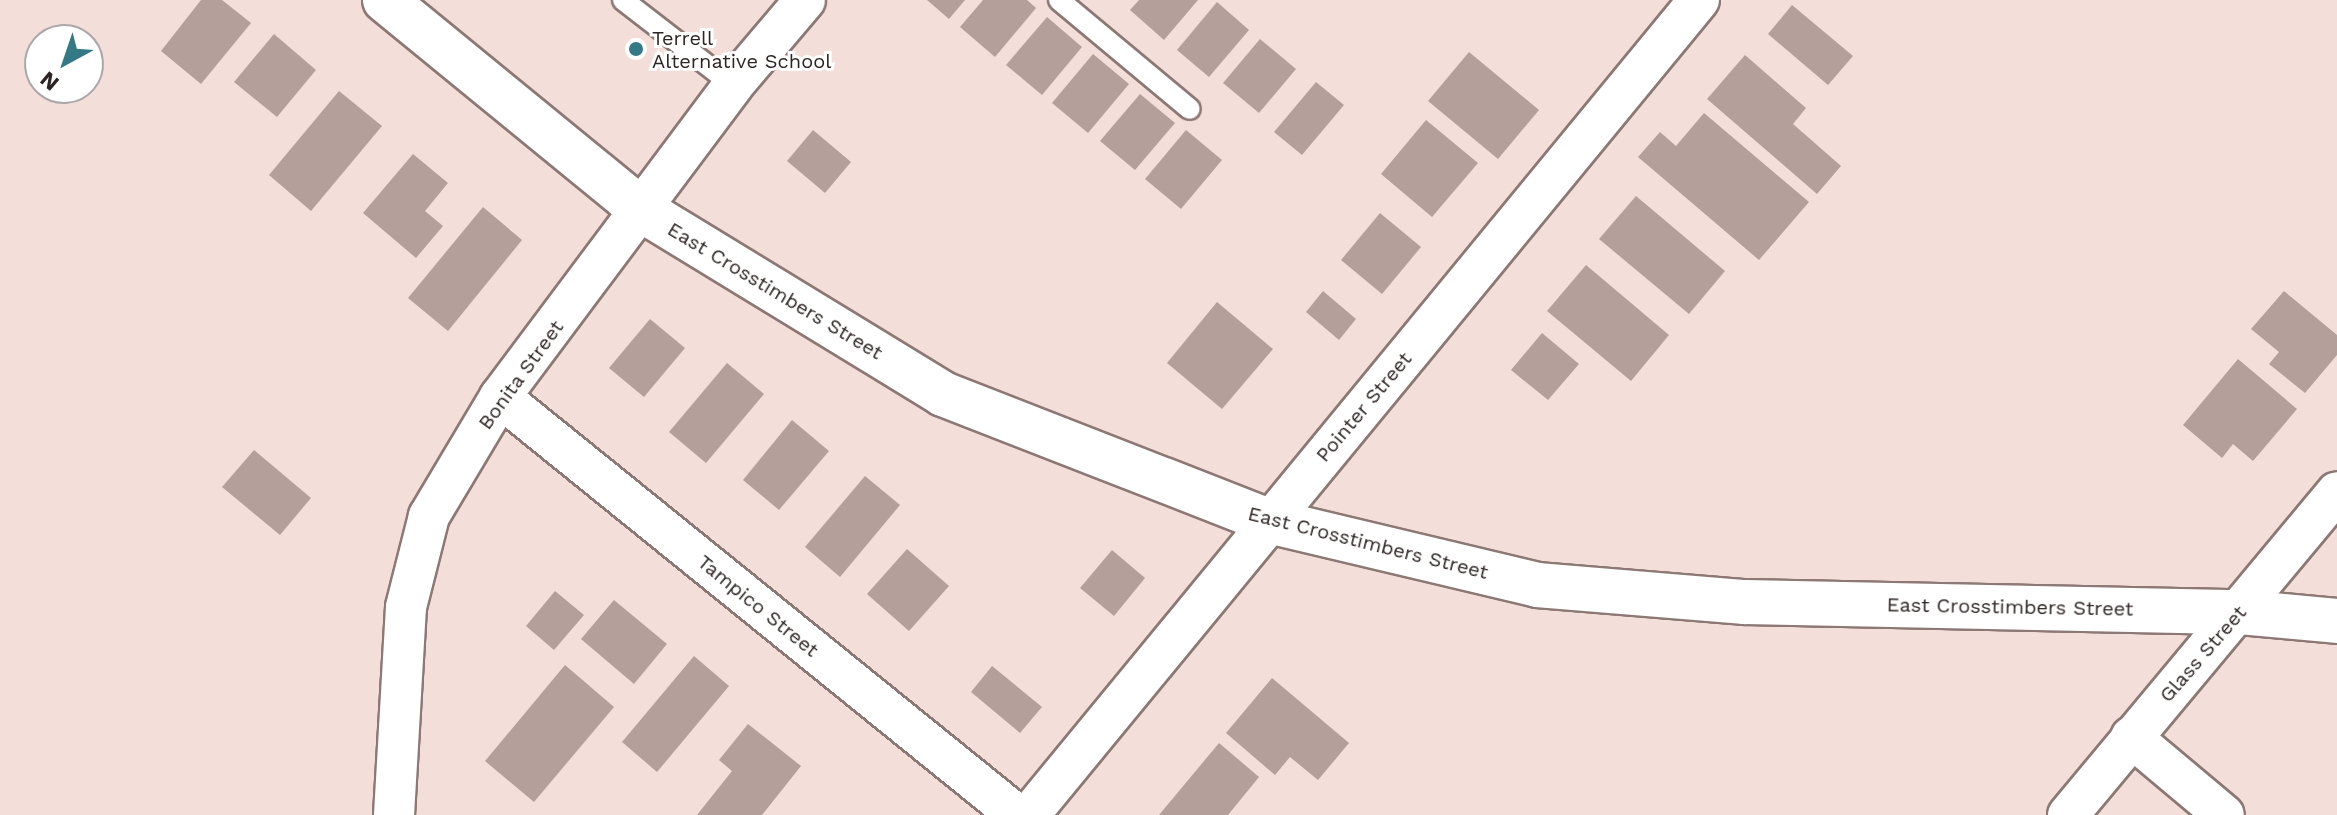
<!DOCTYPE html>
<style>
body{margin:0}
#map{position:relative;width:2337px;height:815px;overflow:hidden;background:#f4ded9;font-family:"Work Sans",sans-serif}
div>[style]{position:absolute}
.building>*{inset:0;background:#b49f9b}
.roads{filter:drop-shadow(2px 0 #8c7874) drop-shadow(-2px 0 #8c7874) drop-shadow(0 2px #8c7874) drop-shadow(0 -2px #8c7874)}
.lane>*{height:20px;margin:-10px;padding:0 10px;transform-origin:10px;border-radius:10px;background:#fff}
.street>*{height:40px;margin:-20px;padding:0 20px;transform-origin:20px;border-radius:20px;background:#fff}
.secondary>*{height:44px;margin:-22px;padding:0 22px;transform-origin:22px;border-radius:22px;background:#fff}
.dots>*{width:22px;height:22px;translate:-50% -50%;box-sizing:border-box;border:4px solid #fff;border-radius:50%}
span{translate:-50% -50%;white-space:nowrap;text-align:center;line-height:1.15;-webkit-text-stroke:6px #fff;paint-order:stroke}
.poi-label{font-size:20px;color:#2d2523}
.left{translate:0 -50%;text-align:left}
.street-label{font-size:20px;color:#2d2523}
.north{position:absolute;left:24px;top:24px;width:80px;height:80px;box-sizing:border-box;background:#fff;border:2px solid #aba8a7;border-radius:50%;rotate:220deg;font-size:22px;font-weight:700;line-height:32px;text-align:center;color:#2d2523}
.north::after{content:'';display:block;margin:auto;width:28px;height:36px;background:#347a86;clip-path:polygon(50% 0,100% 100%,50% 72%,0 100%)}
</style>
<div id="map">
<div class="building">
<div style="clip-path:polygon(201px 0,222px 0,251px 23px,201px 84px,161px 51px)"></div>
<div style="clip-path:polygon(927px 0,965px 0,949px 19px)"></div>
<div style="clip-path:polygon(983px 0,1027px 0,1036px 8px,995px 57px,960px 27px)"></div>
<div style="clip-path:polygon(1139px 0,1198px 0,1164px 40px,1130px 10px)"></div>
<div style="clip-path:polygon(1217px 2px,1249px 30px,1209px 77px,1177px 50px)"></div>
<div style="clip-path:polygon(1792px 5px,1853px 56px,1828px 85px,1768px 34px)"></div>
<div style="clip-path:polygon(1047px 17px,1082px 47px,1042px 95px,1006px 65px)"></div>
<div style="clip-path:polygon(274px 34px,316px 70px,277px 117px,234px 82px)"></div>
<div style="clip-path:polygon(1260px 39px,1296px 69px,1259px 113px,1223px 83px)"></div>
<div style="clip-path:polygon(1469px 52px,1539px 110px,1498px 159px,1428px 101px)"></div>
<div style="clip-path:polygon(1093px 54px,1129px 84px,1088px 133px,1052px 103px)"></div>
<div style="clip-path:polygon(1745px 55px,1806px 108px,1793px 124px,1841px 166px,1817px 194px,1707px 99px)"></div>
<div style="clip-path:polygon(1316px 82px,1344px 105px,1302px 155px,1274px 132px)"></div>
<div style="clip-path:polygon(339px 91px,382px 126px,311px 211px,269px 175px)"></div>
<div style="clip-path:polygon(1140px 94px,1175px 123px,1135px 170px,1100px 141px)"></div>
<div style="clip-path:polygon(1704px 113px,1809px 202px,1759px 260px,1638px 157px,1660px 132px,1676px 146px)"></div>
<div style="clip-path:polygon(1426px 120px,1478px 163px,1432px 217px,1381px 174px)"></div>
<div style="clip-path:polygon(813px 130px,851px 162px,825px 193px,787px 161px)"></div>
<div style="clip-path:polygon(1186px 130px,1222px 160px,1181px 209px,1145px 179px)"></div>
<div style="clip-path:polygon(413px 154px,448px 183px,425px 211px,443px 226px,416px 258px,363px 213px)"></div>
<div style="clip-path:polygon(1636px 196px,1725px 271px,1689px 314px,1599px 239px)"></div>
<div style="clip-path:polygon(483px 207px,522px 240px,448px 331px,408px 298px)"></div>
<div style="clip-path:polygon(1380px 213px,1421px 247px,1382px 294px,1341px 260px)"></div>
<div style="clip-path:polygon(1586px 265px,1669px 335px,1631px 381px,1547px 311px)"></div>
<div style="clip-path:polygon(1323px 291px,1356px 319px,1339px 340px,1306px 312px)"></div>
<div style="clip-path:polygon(2284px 291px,2337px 335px,2337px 355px,2305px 393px,2269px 364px,2279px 352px,2251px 329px)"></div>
<div style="clip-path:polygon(1217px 302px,1273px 349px,1222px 409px,1167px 363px)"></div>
<div style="clip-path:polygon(650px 319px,685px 348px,644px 397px,609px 368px)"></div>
<div style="clip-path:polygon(1542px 333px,1579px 364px,1548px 400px,1511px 370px)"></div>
<div style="clip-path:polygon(2238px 359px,2297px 409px,2253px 461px,2233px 444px,2222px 458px,2183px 425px)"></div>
<div style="clip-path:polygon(727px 363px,764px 394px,706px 463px,669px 432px)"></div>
<div style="clip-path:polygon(792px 420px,829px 451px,779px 510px,743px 480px)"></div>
<div style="clip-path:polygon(254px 450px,311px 498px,280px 535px,222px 487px)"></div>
<div style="clip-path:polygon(865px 476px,900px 505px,840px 577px,805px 547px)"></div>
<div style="clip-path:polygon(907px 549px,949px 586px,909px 631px,867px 594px)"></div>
<div style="clip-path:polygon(1112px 550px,1145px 578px,1114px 616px,1080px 588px)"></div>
<div style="clip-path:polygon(555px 591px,584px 615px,554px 650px,526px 626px)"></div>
<div style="clip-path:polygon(614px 600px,667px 644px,634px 684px,581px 639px)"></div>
<div style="clip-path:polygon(694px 656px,729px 686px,657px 772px,622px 742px)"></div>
<div style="clip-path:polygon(565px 665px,614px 707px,534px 802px,485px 761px)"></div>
<div style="clip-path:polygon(992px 666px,1042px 707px,1020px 733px,971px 692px)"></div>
<div style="clip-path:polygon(1272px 678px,1349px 743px,1318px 780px,1290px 757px,1275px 775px,1226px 733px)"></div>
<div style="clip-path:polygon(748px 724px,801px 766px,762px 815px,697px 815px,732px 771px,719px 760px)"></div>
<div style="clip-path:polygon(1219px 743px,1259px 777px,1228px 815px,1159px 815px)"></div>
</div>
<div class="roads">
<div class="lane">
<div style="left:623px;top:0;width:139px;rotate:37.7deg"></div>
<div style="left:1059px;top:0;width:170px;rotate:39.8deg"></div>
</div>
<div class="street">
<div style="left:500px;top:397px;width:665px;rotate:38.96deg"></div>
<div style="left:2131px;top:737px;width:121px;rotate:40deg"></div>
<div style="left:394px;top:815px;width:208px;rotate:-86.7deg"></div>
<div style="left:406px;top:607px;width:94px;rotate:-75.8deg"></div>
<div style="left:429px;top:516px;width:139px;rotate:-59.2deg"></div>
<div style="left:500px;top:397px;width:389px;rotate:-53.2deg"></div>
<div style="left:733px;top:85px;width:111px;rotate:-49.7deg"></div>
<div style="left:1029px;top:815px;width:1055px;rotate:-50.58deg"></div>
<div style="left:2068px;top:815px;width:420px;rotate:-50.2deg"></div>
</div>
<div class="secondary">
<div style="left:385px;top:0;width:332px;rotate:39.3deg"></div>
<div style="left:642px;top:210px;width:353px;rotate:31.4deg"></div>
<div style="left:943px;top:394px;width:350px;rotate:21.3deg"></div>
<div style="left:1269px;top:521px;width:276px;rotate:13.4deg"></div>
<div style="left:1537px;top:585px;width:209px;rotate:4.7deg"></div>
<div style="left:1745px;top:602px;width:495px;rotate:1.2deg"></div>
<div style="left:2240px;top:612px;width:97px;rotate:5.3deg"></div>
</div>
</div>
<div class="dots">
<div style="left:636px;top:49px;background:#347a86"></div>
</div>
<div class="poi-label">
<span class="left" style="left:652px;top:50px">Terrell<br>Alternative School</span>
</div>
<div class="street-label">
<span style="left:775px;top:291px;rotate:31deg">East Crosstimbers Street</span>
<span style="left:521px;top:375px;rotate:-54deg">Bonita Street</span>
<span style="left:1364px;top:407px;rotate:-50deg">Pointer Street</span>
<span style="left:1368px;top:543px;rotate:14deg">East Crosstimbers Street</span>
<span style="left:758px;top:606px;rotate:39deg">Tampico Street</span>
<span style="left:2010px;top:607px;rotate:1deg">East Crosstimbers Street</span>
<span style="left:2203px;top:654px;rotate:-49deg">Glass Street</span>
</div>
<div class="north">N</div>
</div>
